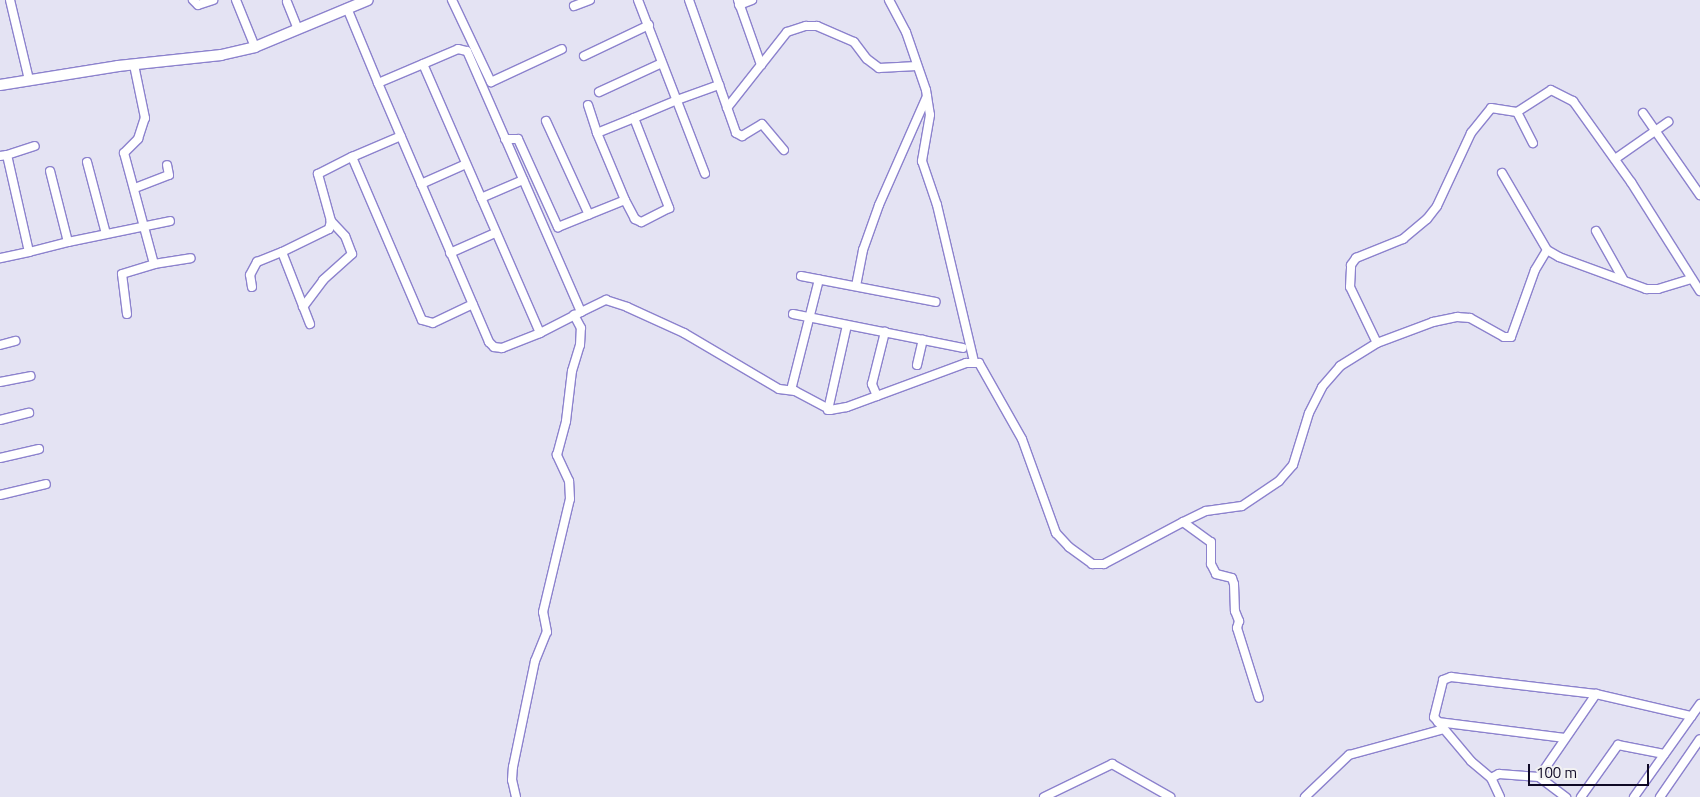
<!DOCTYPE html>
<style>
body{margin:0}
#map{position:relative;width:1700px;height:797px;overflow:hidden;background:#e4e3f3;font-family:"Titillium Web",sans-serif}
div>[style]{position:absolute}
.roads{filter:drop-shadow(1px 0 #8c82cd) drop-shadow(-1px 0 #8c82cd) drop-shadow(0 1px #8c82cd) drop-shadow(0 -1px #8c82cd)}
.minor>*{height:8px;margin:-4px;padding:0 4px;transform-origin:4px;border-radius:4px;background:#fff}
.tertiary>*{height:10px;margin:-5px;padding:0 5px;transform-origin:5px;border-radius:5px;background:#fff}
span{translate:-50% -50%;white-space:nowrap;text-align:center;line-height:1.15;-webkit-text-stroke:4.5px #f2f2f2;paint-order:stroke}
.scale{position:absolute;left:1528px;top:764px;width:121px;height:22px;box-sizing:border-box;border:2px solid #0f0925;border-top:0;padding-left:6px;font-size:15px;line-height:18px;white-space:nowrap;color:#0f0925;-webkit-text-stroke:4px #f2f2f2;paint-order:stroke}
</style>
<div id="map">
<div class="roads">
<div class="minor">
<div style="left:10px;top:0;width:82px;rotate:76.6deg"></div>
<div style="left:193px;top:0;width:7px;rotate:45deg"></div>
<div style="left:198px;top:5px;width:16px;rotate:-18deg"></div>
<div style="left:236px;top:0;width:51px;rotate:68deg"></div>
<div style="left:452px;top:0;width:91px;rotate:64.6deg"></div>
<div style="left:491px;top:82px;width:78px;rotate:-24.9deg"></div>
<div style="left:638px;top:0;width:186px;rotate:68.9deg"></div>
<div style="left:689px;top:0;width:141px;rotate:70.5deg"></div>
<div style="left:736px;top:133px;width:7px;rotate:27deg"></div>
<div style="left:742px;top:136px;width:23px;rotate:-31deg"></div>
<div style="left:762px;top:124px;width:34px;rotate:50deg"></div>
<div style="left:889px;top:0;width:36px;rotate:62deg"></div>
<div style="left:906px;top:32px;width:61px;rotate:71deg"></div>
<div style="left:926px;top:90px;width:25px;rotate:81deg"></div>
<div style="left:930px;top:115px;width:47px;rotate:99.9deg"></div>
<div style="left:922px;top:161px;width:46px;rotate:71.2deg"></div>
<div style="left:937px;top:205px;width:161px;rotate:76.7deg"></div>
<div style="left:287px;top:2px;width:29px;rotate:68deg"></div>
<div style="left:739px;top:5px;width:14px;rotate:-21deg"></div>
<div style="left:574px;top:6px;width:17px;rotate:-21deg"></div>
<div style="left:347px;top:8px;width:81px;rotate:67.5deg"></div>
<div style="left:378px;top:83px;width:282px;rotate:66.8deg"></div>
<div style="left:489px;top:342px;width:7px;rotate:45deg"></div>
<div style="left:494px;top:347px;width:8px;rotate:7deg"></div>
<div style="left:502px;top:348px;width:41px;rotate:-21.5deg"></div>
<div style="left:540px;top:333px;width:293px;rotate:-113.5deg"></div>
<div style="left:423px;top:64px;width:49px;rotate:157.1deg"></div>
<div style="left:584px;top:56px;width:72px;rotate:-25.5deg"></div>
<div style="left:423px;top:64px;width:38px;rotate:-23deg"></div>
<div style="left:458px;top:49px;width:9px;rotate:13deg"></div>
<div style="left:467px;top:51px;width:285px;rotate:66.4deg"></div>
<div style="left:581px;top:312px;width:46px;rotate:152.9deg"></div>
<div style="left:761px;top:65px;width:42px;rotate:-51.8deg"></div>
<div style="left:787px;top:32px;width:20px;rotate:-18deg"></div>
<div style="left:806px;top:26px;width:11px"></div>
<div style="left:817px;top:26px;width:40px;rotate:23.4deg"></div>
<div style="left:854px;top:42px;width:21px;rotate:53deg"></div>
<div style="left:867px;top:59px;width:15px;rotate:37deg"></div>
<div style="left:879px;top:68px;width:38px;rotate:-3deg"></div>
<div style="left:599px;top:92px;width:69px;rotate:-24.7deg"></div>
<div style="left:588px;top:105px;width:29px;rotate:72deg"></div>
<div style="left:727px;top:108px;width:55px;rotate:-51.7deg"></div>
<div style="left:761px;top:65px;width:69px;rotate:-109.5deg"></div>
<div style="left:1517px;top:112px;width:35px;rotate:63deg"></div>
<div style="left:1643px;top:113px;width:100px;rotate:55.2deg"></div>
<div style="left:634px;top:118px;width:97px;rotate:68.7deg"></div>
<div style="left:669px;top:208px;width:31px;rotate:153deg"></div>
<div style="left:641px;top:222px;width:7px;rotate:-153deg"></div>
<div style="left:635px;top:219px;width:21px;rotate:-118deg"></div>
<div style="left:625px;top:200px;width:73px;rotate:-112.7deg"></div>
<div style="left:597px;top:133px;width:40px;rotate:-22deg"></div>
<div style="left:634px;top:118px;width:47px;rotate:-22.7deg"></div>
<div style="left:677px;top:100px;width:45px;rotate:-19.7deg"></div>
<div style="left:546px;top:121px;width:103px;rotate:65.4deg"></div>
<div style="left:505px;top:139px;width:13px"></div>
<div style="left:518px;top:139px;width:97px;rotate:65.6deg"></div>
<div style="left:558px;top:227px;width:72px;rotate:-21.9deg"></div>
<div style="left:7px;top:155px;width:29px;rotate:-18deg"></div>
<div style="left:0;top:156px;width:7px;rotate:-8deg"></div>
<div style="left:7px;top:155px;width:99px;rotate:77.2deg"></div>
<div style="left:29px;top:252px;width:30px;rotate:168deg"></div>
<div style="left:352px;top:157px;width:53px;rotate:-23.2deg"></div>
<div style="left:1615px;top:159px;width:65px;rotate:-34.9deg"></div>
<div style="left:87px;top:162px;width:74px;rotate:75.2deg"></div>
<div style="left:1502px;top:173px;width:89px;rotate:59.7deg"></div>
<div style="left:421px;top:184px;width:49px;rotate:-24deg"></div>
<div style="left:135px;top:188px;width:36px;rotate:-21deg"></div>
<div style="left:169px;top:175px;width:10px;rotate:-101deg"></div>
<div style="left:481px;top:198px;width:46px;rotate:-23.2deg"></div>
<div style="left:1596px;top:231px;width:55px;rotate:60.6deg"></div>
<div style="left:68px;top:242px;width:104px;rotate:-11.6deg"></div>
<div style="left:29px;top:252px;width:40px;rotate:-14.4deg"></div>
<div style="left:68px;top:242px;width:73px;rotate:-104.2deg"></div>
<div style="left:450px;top:253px;width:49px;rotate:-24deg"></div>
<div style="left:154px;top:264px;width:37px;rotate:-9deg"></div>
<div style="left:801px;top:276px;width:137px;rotate:10.9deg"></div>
<div style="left:856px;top:286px;width:37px;rotate:-79deg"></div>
<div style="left:863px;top:250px;width:48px;rotate:-70.4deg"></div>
<div style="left:879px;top:205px;width:119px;rotate:-66.2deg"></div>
<div style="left:252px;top:287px;width:12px;rotate:-99deg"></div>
<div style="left:250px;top:275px;width:15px;rotate:-62deg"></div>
<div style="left:257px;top:262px;width:27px;rotate:-22deg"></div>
<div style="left:303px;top:307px;width:34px;rotate:-53deg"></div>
<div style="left:323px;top:280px;width:39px;rotate:-42deg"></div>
<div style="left:352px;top:254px;width:19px;rotate:-111deg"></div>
<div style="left:345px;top:236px;width:21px;rotate:-133deg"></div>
<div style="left:581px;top:312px;width:28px;rotate:-26deg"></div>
<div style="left:606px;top:300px;width:22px;rotate:18deg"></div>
<div style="left:627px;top:307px;width:63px;rotate:24.5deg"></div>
<div style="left:684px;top:333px;width:110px;rotate:30.5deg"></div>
<div style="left:779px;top:389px;width:16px;rotate:7deg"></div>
<div style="left:795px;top:391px;width:40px;rotate:28deg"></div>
<div style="left:830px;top:410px;width:17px;rotate:-10deg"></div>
<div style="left:847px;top:407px;width:127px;rotate:-20.3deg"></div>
<div style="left:966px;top:363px;width:13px"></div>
<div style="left:979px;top:363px;width:87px;rotate:60.5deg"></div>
<div style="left:1022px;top:439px;width:100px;rotate:70.1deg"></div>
<div style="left:1056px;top:533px;width:19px;rotate:47deg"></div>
<div style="left:1069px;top:547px;width:29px;rotate:36deg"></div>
<div style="left:1092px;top:564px;width:12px"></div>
<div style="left:1104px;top:564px;width:89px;rotate:-28deg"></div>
<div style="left:1183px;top:522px;width:34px;rotate:36deg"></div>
<div style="left:1211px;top:542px;width:22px;rotate:90deg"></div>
<div style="left:1211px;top:564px;width:11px;rotate:63deg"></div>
<div style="left:1216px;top:574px;width:16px;rotate:14deg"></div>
<div style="left:1232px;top:578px;width:6px;rotate:72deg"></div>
<div style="left:1234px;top:584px;width:27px;rotate:88deg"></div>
<div style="left:1235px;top:611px;width:11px;rotate:68deg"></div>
<div style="left:1239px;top:621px;width:7px;rotate:106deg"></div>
<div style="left:1237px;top:628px;width:73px;rotate:72.6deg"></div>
<div style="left:127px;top:314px;width:40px;rotate:-97.1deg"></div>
<div style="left:122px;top:274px;width:34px;rotate:-17deg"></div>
<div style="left:154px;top:264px;width:115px;rotate:-105.1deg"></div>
<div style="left:124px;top:153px;width:20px;rotate:-45deg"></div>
<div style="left:138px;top:139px;width:22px;rotate:-72deg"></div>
<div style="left:145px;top:118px;width:54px;rotate:-101.7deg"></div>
<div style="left:793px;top:314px;width:173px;rotate:11.3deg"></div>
<div style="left:310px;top:324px;width:77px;rotate:-111.3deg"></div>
<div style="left:282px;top:252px;width:52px;rotate:-26.1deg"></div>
<div style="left:329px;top:229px;width:8px;rotate:-76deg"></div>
<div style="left:331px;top:221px;width:49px;rotate:-105.5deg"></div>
<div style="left:318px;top:174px;width:38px;rotate:-27deg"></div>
<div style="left:352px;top:157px;width:177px;rotate:66.8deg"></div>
<div style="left:422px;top:320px;width:11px;rotate:15deg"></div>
<div style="left:433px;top:323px;width:44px;rotate:-25.4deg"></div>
<div style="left:1377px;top:343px;width:62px;rotate:-115.7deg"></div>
<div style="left:1350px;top:287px;width:22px;rotate:-87deg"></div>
<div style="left:1351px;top:265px;width:9px;rotate:-54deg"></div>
<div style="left:1356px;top:258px;width:51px;rotate:-22deg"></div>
<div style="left:1403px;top:239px;width:31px;rotate:-40deg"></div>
<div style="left:1427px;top:219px;width:16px;rotate:-52deg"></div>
<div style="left:1437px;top:206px;width:81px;rotate:-65deg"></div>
<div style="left:1471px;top:133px;width:32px;rotate:-51deg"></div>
<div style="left:1491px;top:108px;width:26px;rotate:9deg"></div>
<div style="left:1517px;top:112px;width:40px;rotate:-32.9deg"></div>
<div style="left:1551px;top:90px;width:25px;rotate:27deg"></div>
<div style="left:1573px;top:101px;width:100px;rotate:54.4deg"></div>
<div style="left:1631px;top:182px;width:129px;rotate:57.7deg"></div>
<div style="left:0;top:345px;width:16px;rotate:-15deg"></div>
<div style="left:917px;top:365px;width:26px;rotate:-77deg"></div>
<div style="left:0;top:382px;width:31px;rotate:-11deg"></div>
<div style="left:791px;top:390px;width:114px;rotate:-75.8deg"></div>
<div style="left:877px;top:396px;width:13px;rotate:-113deg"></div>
<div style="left:872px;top:384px;width:54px;rotate:-76deg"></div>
<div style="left:828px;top:410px;width:87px;rotate:-77.4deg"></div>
<div style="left:0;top:420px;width:30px;rotate:-14deg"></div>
<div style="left:0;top:458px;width:40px;rotate:-13deg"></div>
<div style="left:0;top:495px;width:47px;rotate:-13.4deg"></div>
<div style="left:1183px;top:522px;width:25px;rotate:-26deg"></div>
<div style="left:1206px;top:511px;width:36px;rotate:-8deg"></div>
<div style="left:1242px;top:506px;width:45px;rotate:-34deg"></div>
<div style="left:1279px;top:481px;width:21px;rotate:-49deg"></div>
<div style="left:1293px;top:465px;width:54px;rotate:-72.9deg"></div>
<div style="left:1309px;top:413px;width:29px;rotate:-63deg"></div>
<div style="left:1322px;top:387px;width:28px;rotate:-49deg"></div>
<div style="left:1340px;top:366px;width:44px;rotate:-31.9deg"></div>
<div style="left:1377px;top:343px;width:60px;rotate:-20.6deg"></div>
<div style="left:1433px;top:322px;width:25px;rotate:-12deg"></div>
<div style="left:1457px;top:317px;width:13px;rotate:4deg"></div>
<div style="left:1470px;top:318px;width:39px;rotate:29deg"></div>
<div style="left:1504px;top:337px;width:7px"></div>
<div style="left:1511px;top:337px;width:71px;rotate:-70.3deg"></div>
<div style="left:1535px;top:270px;width:23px;rotate:-59deg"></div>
<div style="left:1547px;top:250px;width:14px;rotate:30deg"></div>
<div style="left:1559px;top:257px;width:93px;rotate:20.2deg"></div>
<div style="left:1646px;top:289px;width:12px"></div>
<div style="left:1658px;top:289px;width:34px;rotate:-17deg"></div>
<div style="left:1438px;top:722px;width:128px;rotate:7.2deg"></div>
<div style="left:1539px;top:777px;width:101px;rotate:-55.5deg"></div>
<div style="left:1491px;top:778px;width:9px;rotate:-27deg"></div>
<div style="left:1499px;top:774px;width:40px;rotate:4.3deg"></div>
<div style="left:1539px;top:777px;width:34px;rotate:37deg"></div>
<div style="left:516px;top:797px;width:17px;rotate:-103deg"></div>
<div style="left:512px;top:780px;width:13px;rotate:-86deg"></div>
<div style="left:513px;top:767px;width:108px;rotate:-78.3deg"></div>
<div style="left:535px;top:661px;width:31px;rotate:-68deg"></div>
<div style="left:547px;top:632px;width:20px;rotate:-101deg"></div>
<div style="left:543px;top:612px;width:116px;rotate:-76.6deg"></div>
<div style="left:570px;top:499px;width:18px;rotate:-93deg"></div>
<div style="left:569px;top:481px;width:29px;rotate:-115deg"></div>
<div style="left:557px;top:455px;width:35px;rotate:-75deg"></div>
<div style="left:566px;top:421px;width:50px;rotate:-83.2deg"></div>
<div style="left:572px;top:371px;width:27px;rotate:-73deg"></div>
<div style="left:580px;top:345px;width:17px;rotate:-87deg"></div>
<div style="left:581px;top:328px;width:15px;rotate:-118deg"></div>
<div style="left:1044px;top:797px;width:76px;rotate:-25.9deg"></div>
<div style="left:1112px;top:764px;width:67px;rotate:29.6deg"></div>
<div style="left:1305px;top:797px;width:61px;rotate:-43.7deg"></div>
<div style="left:1349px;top:755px;width:98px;rotate:-15.3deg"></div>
<div style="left:1500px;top:797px;width:21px;rotate:-115deg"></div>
<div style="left:1491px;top:778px;width:26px;rotate:-140deg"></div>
<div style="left:1471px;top:761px;width:57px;rotate:-130.1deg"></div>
<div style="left:1434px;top:717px;width:38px;rotate:-76deg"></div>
<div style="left:1443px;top:680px;width:9px;rotate:-21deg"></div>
<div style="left:1451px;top:677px;width:146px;rotate:6.7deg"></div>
<div style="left:1596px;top:694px;width:98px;rotate:13deg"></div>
<div style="left:1581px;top:797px;width:64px;rotate:-54.6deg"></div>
<div style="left:1618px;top:745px;width:47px;rotate:11.1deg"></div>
<div style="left:1634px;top:797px;width:114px;rotate:-54.6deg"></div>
<div style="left:1660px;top:797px;width:70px;rotate:-55.4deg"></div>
</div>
<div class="tertiary">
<div style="left:0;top:85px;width:120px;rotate:-9.1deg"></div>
<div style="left:118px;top:66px;width:104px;rotate:-6.1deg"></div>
<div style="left:221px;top:55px;width:35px;rotate:-13deg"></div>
<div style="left:255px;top:47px;width:122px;rotate:-22.6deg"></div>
</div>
</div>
<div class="scale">100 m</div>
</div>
